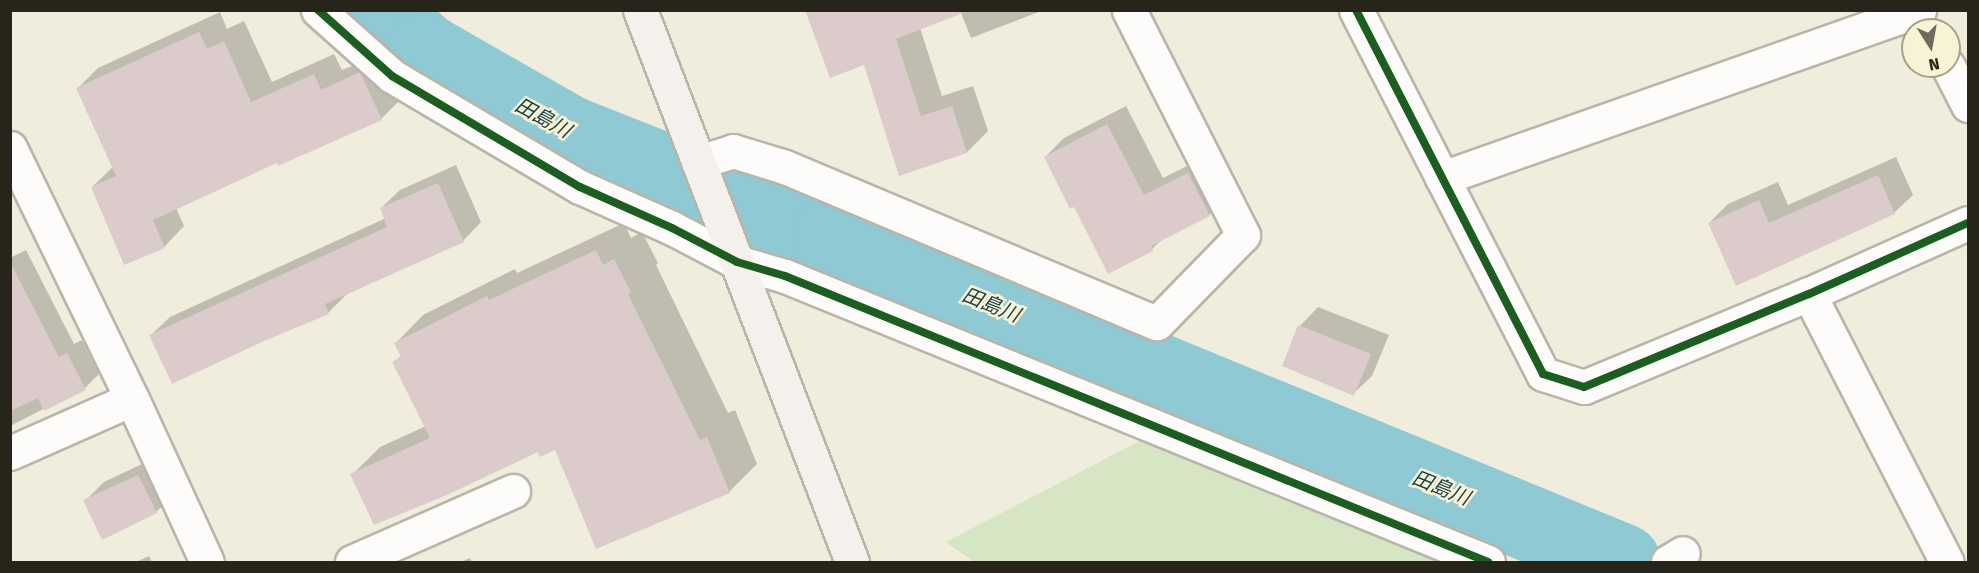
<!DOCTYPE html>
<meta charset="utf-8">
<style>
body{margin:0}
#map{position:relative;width:1979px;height:573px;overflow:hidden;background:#f1eddd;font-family:"Fira Sans","Noto Sans JP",sans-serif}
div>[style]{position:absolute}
.green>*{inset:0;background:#d6e5c4}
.shadow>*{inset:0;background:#0003}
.river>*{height:76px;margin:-38px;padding:0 38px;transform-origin:38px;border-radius:38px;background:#8ec9d4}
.building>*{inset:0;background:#dbcccb}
.roads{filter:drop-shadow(2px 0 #b8b5a9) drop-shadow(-2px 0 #b8b5a9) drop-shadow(0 2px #b8b5a9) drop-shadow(0 -2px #b8b5a9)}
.street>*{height:33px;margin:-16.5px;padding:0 16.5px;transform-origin:16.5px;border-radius:16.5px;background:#fdfcfa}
.secondary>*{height:33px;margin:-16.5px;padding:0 16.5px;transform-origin:16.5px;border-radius:16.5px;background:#f4f0eb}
.cycleway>*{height:8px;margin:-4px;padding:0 4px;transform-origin:4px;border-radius:4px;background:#1b5e20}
span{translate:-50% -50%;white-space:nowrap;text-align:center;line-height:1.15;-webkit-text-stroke:5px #f9f3d5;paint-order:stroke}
.water-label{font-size:20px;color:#18404a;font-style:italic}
.frame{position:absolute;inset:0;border:12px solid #27251a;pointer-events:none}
.north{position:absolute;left:1901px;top:18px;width:60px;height:60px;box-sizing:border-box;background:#f9f3d5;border:2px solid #a5a18a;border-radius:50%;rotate:169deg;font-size:16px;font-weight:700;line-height:24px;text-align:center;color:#27251a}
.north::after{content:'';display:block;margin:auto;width:21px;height:27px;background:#6e6b5e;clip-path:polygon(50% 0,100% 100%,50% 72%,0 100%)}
</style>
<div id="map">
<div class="green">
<div style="clip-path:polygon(1151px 435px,1473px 562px,974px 562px,946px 542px)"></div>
</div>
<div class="shadow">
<div style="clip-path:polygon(806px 10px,1044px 10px,971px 38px,961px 13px,920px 28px,942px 96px,973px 86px,988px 131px,967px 152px,900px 174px,865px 63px)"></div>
<div style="clip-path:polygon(220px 12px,227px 29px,244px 21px,272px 82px,334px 54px,342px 70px,382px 54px,402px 98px,381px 119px,278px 161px,176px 208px,184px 226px,164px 247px,92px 187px,113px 167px,77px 89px,98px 68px)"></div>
<div style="clip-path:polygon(1126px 106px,1163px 178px,1207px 156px,1228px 196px,1209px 215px,1164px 238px,1152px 249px,1075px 205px,1045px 157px,1064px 138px)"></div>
<div style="clip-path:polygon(1896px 157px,1913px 195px,1894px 213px,1736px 284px,1709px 223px,1728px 204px,1778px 182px,1788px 205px)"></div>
<div style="clip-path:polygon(456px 165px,481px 222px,463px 241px,347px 294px,329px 312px,263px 339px,151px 335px,170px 317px,386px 218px,381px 208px,400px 190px)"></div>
<div style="clip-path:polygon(624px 223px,631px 238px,642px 232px,658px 263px,656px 265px,728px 413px,735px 410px,757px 464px,729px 492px,556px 448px,352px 475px,380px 447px,426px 426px,394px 362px,402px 355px,396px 343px,423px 315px,515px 269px,517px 273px)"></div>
<div style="clip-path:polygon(26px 250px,74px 344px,82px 340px,99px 374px,85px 388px,10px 426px,10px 258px)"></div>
<div style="clip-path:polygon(1318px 307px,1389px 335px,1372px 376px,1353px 394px,1284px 365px,1300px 326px)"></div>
<div style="clip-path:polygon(157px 457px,175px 494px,156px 512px,85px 501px,104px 482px)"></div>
<div style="clip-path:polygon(149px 556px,152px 562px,136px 562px)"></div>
<div style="clip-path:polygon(470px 558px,472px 562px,460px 562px)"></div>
</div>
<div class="river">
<div style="left:379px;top:10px;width:62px;rotate:41.7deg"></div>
<div style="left:425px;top:51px;width:165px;rotate:29.8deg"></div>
<div style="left:568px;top:133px;width:283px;rotate:21.6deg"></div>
<div style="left:831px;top:237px;width:856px;rotate:22.31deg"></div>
</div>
<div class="building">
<div style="clip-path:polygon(805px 10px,963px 10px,963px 13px,896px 39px,921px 116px,952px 106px,967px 153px,899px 176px,864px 65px,830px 78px)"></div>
<div style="clip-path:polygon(199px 32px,207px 49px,224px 41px,251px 102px,314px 74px,321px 90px,360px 72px,382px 120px,278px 166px,277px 163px,153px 220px,165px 248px,124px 265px,91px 187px,116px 176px,76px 88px)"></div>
<div style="clip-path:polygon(1107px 124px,1144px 195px,1188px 173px,1210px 216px,1151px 246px,1153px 251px,1108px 274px,1074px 207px,1070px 209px,1044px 157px)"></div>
<div style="clip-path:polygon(1878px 175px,1895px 214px,1736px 286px,1708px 223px,1759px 200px,1769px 223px)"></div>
<div style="clip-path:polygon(438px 183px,464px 242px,325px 304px,329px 314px,264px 341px,172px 384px,149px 335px,387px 227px,380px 208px)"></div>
<div style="clip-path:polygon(596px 250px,603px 265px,614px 259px,631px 292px,628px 294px,700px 440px,707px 437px,730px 493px,596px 549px,555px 450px,540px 457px,538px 452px,447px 495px,374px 525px,350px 474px,430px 438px,392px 362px,401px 357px,394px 343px,487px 296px,489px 300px)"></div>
<div style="clip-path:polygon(10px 262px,59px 357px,67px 353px,86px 390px,44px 411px,38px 398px,10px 411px)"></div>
<div style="clip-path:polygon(1298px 325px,1371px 354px,1354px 396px,1282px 366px)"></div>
<div style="clip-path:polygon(138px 475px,157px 513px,102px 540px,83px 500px)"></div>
</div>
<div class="roads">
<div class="street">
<div style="left:318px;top:10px;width:99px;rotate:41.7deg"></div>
<div style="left:392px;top:76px;width:218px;rotate:30.6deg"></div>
<div style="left:580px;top:187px;width:101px;rotate:24deg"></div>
<div style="left:672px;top:228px;width:73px;rotate:27.6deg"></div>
<div style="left:737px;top:262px;width:50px;rotate:16.3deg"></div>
<div style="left:785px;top:276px;width:759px;rotate:22.14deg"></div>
<div style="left:1356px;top:10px;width:409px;rotate:62.8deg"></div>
<div style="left:1543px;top:374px;width:43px;rotate:17.6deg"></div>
<div style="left:1584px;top:387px;width:243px;rotate:-22.5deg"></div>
<div style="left:1809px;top:294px;width:174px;rotate:-24.1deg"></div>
<div style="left:1948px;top:66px;width:44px;rotate:62.9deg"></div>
<div style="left:10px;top:148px;width:279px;rotate:64.1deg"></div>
<div style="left:132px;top:399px;width:179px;rotate:65.3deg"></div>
<div style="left:698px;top:162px;width:37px;rotate:-17deg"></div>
<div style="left:733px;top:151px;width:54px;rotate:17.1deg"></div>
<div style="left:785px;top:167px;width:403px;rotate:22.8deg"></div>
<div style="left:1157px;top:323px;width:123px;rotate:-45.7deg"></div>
<div style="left:1243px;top:235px;width:252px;rotate:-116.9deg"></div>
<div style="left:1442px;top:178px;width:506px;rotate:-19.4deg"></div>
<div style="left:1809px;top:294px;width:301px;rotate:62.8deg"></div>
<div style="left:10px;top:453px;width:133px;rotate:-23.9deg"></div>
<div style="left:352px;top:562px;width:176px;rotate:-23.8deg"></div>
<div style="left:1668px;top:562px;width:17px;rotate:-31deg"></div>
</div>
<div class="secondary">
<div style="left:640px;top:10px;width:591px;rotate:68.99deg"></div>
</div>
</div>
<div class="cycleway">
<div style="left:318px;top:10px;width:99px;rotate:41.7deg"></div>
<div style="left:392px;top:76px;width:218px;rotate:30.6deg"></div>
<div style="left:580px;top:187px;width:101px;rotate:24deg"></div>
<div style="left:672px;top:228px;width:73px;rotate:27.6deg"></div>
<div style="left:737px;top:262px;width:50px;rotate:16.3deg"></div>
<div style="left:785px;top:276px;width:759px;rotate:22.14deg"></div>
<div style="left:1356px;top:10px;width:409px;rotate:62.8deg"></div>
<div style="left:1543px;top:374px;width:43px;rotate:17.6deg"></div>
<div style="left:1584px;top:387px;width:243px;rotate:-22.5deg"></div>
<div style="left:1809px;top:294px;width:174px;rotate:-24.1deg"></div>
</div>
<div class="water-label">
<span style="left:543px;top:118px;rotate:29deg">田島川</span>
<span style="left:991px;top:305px;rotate:22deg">田島川</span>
<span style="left:1441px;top:488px;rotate:22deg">田島川</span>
</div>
<div class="frame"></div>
<div class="north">N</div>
</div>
